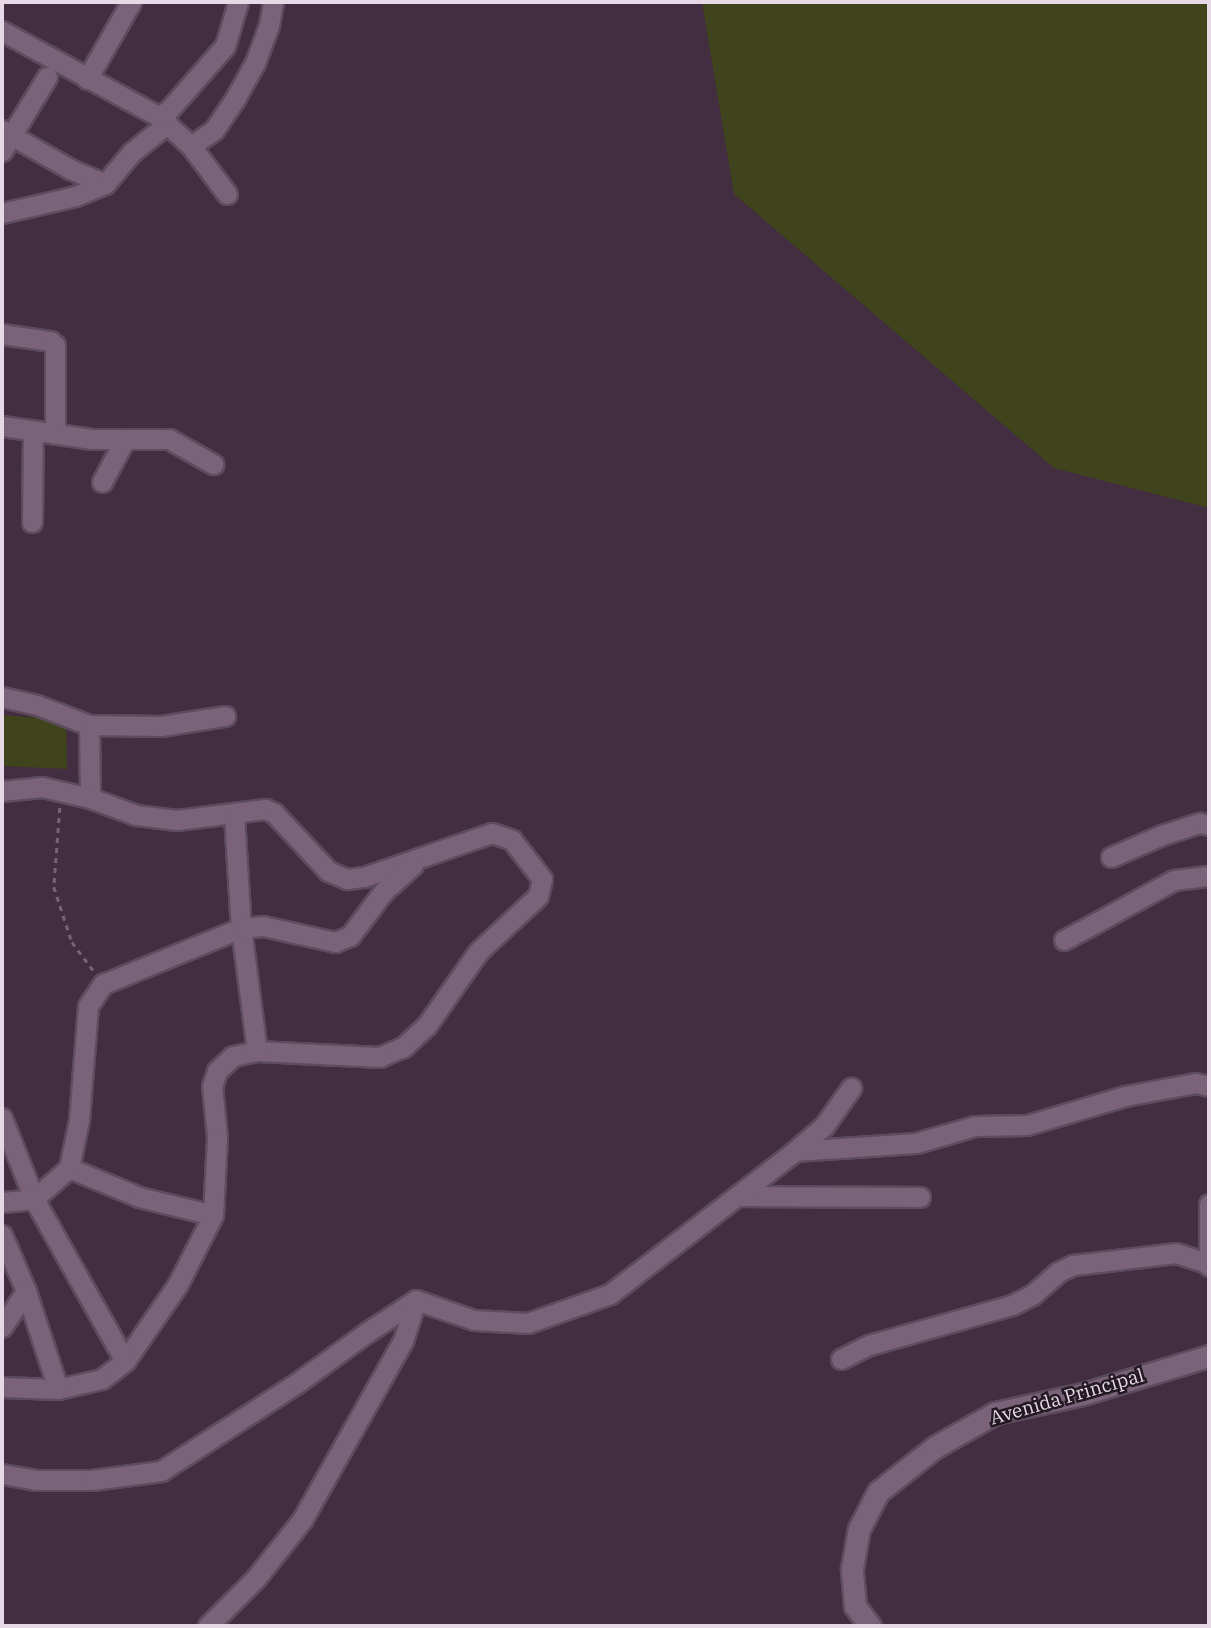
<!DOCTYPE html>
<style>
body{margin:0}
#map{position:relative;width:1211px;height:1628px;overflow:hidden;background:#422d41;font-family:"IBM Plex Serif",serif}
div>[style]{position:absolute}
.green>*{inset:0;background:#3f441c}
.path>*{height:2.5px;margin-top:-1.25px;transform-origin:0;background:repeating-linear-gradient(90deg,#766375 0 5px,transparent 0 10px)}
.roads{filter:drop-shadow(2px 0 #5d4c5d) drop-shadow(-2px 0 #5d4c5d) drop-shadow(0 2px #5d4c5d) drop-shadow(0 -2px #5d4c5d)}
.street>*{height:19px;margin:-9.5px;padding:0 9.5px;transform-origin:9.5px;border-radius:9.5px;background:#7a6279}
.secondary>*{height:21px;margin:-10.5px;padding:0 10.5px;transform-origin:10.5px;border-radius:10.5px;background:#7a6279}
span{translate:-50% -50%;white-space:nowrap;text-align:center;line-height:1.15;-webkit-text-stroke:5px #231922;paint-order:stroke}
.street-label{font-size:19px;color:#e7d9e6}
.frame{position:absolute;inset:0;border:4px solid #e7d9e6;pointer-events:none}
</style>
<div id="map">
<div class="green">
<div style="clip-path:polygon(702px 2px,1209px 2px,1209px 508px,1054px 468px,734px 194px)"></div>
<div style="clip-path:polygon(2px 715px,66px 720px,67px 769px,2px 766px)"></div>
</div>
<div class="path">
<div style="left:60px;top:808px;width:79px;rotate:94.3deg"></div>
<div style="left:54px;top:887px;width:58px;rotate:71.9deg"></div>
<div style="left:72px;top:942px;width:35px;rotate:53deg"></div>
</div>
<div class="roads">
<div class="street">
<div style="left:2px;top:31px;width:178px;rotate:28.6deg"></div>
<div style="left:87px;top:79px;width:89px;rotate:-60.3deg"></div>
<div style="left:2px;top:130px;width:78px;rotate:29.8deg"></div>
<div style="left:70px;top:169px;width:38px;rotate:23deg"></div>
<div style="left:105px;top:184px;width:31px;rotate:158deg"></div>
<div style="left:76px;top:196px;width:76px;rotate:167.1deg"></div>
<div style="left:191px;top:146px;width:28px;rotate:-35deg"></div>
<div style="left:214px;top:130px;width:40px;rotate:-56deg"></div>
<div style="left:236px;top:97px;width:39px;rotate:-61deg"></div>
<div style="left:255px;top:63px;width:40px;rotate:-69.8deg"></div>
<div style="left:269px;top:25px;width:23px;rotate:-80deg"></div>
<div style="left:2px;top:151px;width:87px;rotate:-58.7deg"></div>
<div style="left:105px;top:184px;width:42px;rotate:-49.8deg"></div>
<div style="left:132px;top:152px;width:46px;rotate:-38.9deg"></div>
<div style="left:227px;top:194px;width:60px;rotate:-126.9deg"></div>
<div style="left:191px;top:146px;width:45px;rotate:-137.7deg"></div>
<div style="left:158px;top:116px;width:11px;rotate:-27deg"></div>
<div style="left:168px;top:111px;width:86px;rotate:-48.8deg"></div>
<div style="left:225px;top:46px;width:46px;rotate:-73.5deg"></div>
<div style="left:2px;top:334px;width:49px;rotate:8.3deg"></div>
<div style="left:50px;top:341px;width:6px;rotate:39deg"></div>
<div style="left:55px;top:345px;width:89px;rotate:90deg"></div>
<div style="left:2px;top:426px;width:91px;rotate:8.2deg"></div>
<div style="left:92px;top:439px;width:77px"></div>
<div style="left:169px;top:439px;width:51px;rotate:29.6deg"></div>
<div style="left:102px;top:482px;width:47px;rotate:-61.8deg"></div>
<div style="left:32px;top:522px;width:91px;rotate:-89.4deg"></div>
<div style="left:2px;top:697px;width:36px;rotate:13deg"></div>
<div style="left:37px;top:705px;width:56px;rotate:21deg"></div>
<div style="left:89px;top:725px;width:72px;rotate:0.8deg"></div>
<div style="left:161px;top:726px;width:65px;rotate:-8.9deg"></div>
<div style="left:89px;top:725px;width:73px;rotate:89.2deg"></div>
<div style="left:2px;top:791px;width:40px;rotate:-5.7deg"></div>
<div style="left:42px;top:787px;width:49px;rotate:12.9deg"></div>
<div style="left:90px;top:798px;width:49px;rotate:20.3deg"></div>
<div style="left:136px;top:815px;width:41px;rotate:7deg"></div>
<div style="left:177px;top:820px;width:89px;rotate:-7.1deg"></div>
<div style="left:265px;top:809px;width:10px;rotate:24deg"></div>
<div style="left:274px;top:813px;width:79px;rotate:47deg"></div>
<div style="left:328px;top:871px;width:21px;rotate:23deg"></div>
<div style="left:347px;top:879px;width:17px;rotate:-7deg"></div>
<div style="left:364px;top:877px;width:135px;rotate:-19deg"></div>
<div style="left:492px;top:833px;width:21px;rotate:19deg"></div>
<div style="left:512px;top:840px;width:49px;rotate:52.4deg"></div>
<div style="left:542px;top:879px;width:17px;rotate:103deg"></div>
<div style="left:538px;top:896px;width:82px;rotate:137deg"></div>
<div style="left:478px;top:952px;width:89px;rotate:124.9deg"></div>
<div style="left:427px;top:1025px;width:33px;rotate:137deg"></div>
<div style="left:403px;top:1047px;width:25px;rotate:157deg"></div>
<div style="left:380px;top:1057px;width:123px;rotate:-177.2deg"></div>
<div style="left:257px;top:1051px;width:25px;rotate:168deg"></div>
<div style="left:233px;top:1056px;width:22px;rotate:137deg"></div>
<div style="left:217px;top:1071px;width:16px;rotate:108deg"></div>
<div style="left:212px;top:1086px;width:51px;rotate:84.4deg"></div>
<div style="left:217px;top:1137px;width:78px;rotate:92.9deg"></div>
<div style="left:213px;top:1215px;width:77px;rotate:116.9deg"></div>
<div style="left:178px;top:1284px;width:93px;rotate:124.5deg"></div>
<div style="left:125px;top:1361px;width:29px;rotate:142deg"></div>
<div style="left:102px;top:1379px;width:45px;rotate:167.2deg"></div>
<div style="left:58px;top:1389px;width:56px;rotate:-178deg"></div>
<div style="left:234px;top:815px;width:113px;rotate:86.5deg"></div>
<div style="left:241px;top:928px;width:124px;rotate:82.6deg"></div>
<div style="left:1111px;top:857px;width:56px;rotate:-23.3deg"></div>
<div style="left:1162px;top:835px;width:40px;rotate:-18deg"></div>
<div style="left:1200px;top:823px;width:9px;rotate:13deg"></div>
<div style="left:1064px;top:940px;width:125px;rotate:-28.6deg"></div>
<div style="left:1174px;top:880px;width:35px;rotate:-7deg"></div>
<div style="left:2px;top:1118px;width:87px;rotate:68.4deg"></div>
<div style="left:34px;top:1199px;width:186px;rotate:60.7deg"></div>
<div style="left:795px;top:1151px;width:121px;rotate:-3.8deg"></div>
<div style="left:916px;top:1143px;width:61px;rotate:-16.1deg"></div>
<div style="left:975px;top:1126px;width:52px;rotate:-1.1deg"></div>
<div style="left:1027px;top:1125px;width:102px;rotate:-16.5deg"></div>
<div style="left:1125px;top:1096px;width:71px;rotate:-10.5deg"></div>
<div style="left:1195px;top:1083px;width:14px;rotate:12deg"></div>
<div style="left:69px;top:1168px;width:76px;rotate:22.5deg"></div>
<div style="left:139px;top:1197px;width:76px;rotate:13.7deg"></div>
<div style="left:739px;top:1196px;width:181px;rotate:0.3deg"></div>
<div style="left:2px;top:1202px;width:32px;rotate:-5deg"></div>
<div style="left:34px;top:1199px;width:47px;rotate:-41.5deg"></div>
<div style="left:69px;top:1168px;width:49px;rotate:-78.2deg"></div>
<div style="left:79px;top:1120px;width:114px;rotate:-85.5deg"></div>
<div style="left:88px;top:1006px;width:27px;rotate:-56deg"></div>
<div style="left:103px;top:984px;width:149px;rotate:-22.1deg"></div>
<div style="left:241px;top:928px;width:22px;rotate:-5deg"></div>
<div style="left:263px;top:926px;width:74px;rotate:12.5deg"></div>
<div style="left:335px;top:942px;width:16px;rotate:-22deg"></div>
<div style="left:350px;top:936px;width:55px;rotate:-53.1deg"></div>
<div style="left:383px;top:892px;width:40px;rotate:-42deg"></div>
<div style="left:1209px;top:1204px;width:62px;rotate:90deg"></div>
<div style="left:2px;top:1235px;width:61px;rotate:66.8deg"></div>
<div style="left:26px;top:1291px;width:103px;rotate:71.9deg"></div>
<div style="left:416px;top:1300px;width:61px;rotate:19deg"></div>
<div style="left:474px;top:1320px;width:54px;rotate:3.2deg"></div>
<div style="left:528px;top:1323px;width:87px;rotate:-19.5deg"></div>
<div style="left:610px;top:1294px;width:234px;rotate:-37.7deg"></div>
<div style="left:795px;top:1151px;width:38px;rotate:-41deg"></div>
<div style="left:824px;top:1126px;width:47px;rotate:-54.6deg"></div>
<div style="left:2px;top:1327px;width:43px;rotate:-56.3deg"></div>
<div style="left:841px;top:1359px;width:31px;rotate:-27deg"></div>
<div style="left:869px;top:1345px;width:148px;rotate:-15.6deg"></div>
<div style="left:1012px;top:1305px;width:22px;rotate:-27deg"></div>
<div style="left:1032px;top:1295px;width:35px;rotate:-41deg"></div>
<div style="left:1058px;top:1272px;width:17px;rotate:-25deg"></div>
<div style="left:1073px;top:1265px;width:104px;rotate:-6.6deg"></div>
<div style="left:1176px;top:1253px;width:35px;rotate:18deg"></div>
<div style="left:2px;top:1474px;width:34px;rotate:10deg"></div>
<div style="left:35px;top:1480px;width:57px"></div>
<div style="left:92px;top:1480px;width:70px;rotate:-7.4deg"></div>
<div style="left:161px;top:1471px;width:162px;rotate:-32.9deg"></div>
<div style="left:297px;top:1383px;width:85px;rotate:-35.9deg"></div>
<div style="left:366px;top:1333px;width:60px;rotate:-33.4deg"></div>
<div style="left:208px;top:1626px;width:68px;rotate:-45deg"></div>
<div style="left:256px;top:1578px;width:74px;rotate:-51.6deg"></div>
<div style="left:302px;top:1520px;width:206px;rotate:-60.6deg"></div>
<div style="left:403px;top:1341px;width:43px;rotate:-72.4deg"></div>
</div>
<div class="secondary">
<div style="left:870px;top:1626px;width:25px;rotate:-127deg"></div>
<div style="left:855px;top:1606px;width:38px;rotate:-95deg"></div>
<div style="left:852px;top:1568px;width:40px;rotate:-80deg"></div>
<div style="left:859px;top:1529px;width:42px;rotate:-62.8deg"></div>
<div style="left:878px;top:1492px;width:73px;rotate:-38.3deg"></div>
<div style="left:935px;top:1447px;width:69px;rotate:-29.5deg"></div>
<div style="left:995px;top:1413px;width:90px;rotate:-12.2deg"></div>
<div style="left:1083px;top:1394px;width:132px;rotate:-16.8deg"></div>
</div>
</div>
<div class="street-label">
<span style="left:1067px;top:1397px;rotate:-16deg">Avenida Principal</span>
</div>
<div class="frame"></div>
</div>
